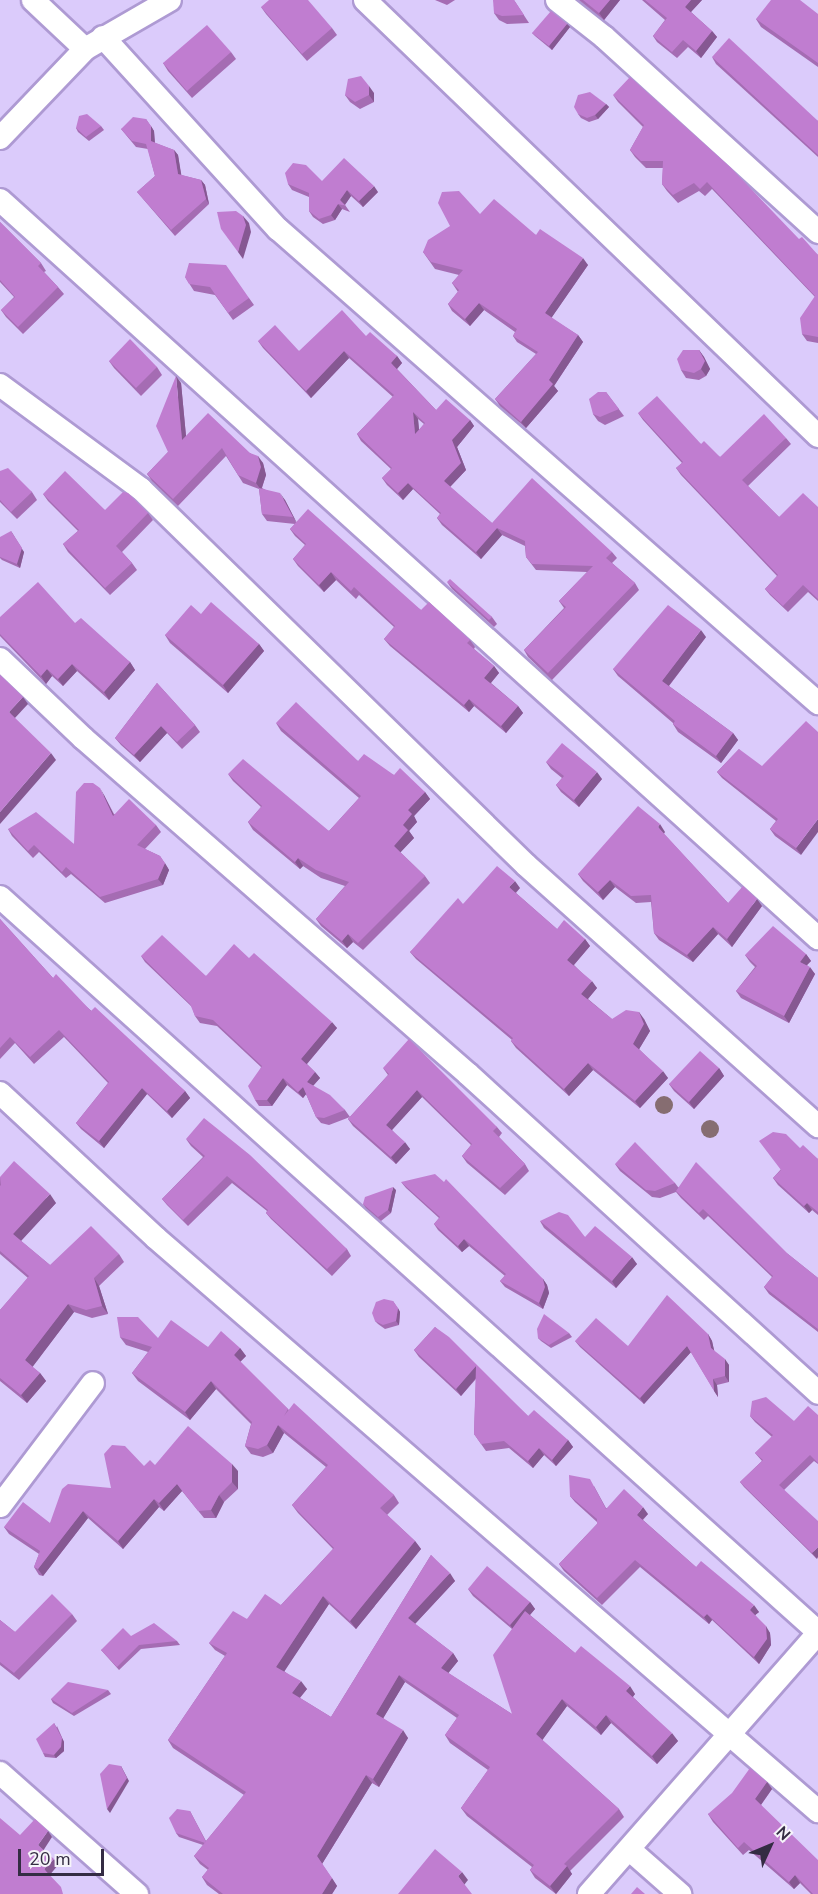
<!DOCTYPE html>
<style>
body{margin:0}
#map{position:relative;width:818px;height:1894px;overflow:hidden;background:#dbcbfb;font-family:"Nunito Sans",sans-serif}
div>[style]{position:absolute}
.roads{filter:drop-shadow(2px 0 #ae9ad3) drop-shadow(-2px 0 #ae9ad3) drop-shadow(0 2px #ae9ad3) drop-shadow(0 -2px #ae9ad3)}
.minor>*{height:22px;margin:-11px;padding:0 11px;transform-origin:11px;border-radius:11px;background:#fff}
.trees>*{width:18px;height:18px;margin:-9px;border-radius:50%;background:#866d71}
.wall>*{inset:0;background:#a56cb3}
.shaded-wall>*{inset:0;background:#865892}
.building>*{inset:0;background:#c07dd0}
span{translate:-50% -50%;white-space:nowrap;text-align:center;line-height:1.15;-webkit-text-stroke:4.5px #f6f4fa;paint-order:stroke}
.north{position:absolute;left:740px;top:1816px;width:60px;height:60px;-webkit-text-stroke:4px #f6f4fa;paint-order:stroke;rotate:46deg;font-size:16px;font-weight:700;line-height:24px;text-align:center;color:#342c43}
.north::after{content:'';display:block;margin:auto;width:21px;height:27px;background:#342c43;clip-path:polygon(50% 0,100% 100%,50% 72%,0 100%)}
.scale{position:absolute;left:18px;top:1849px;width:86px;height:27px;box-sizing:border-box;border:3px solid #342c43;border-top:0;padding-left:8px;font-size:18px;line-height:21px;white-space:nowrap;color:#342c43;-webkit-text-stroke:4px #f6f4fa;paint-order:stroke}
</style>
<div id="map">
<div class="roads">
<div class="minor">
<div style="left:33px;top:0;width:71px;rotate:43.3deg"></div>
<div style="left:365px;top:0;width:629px;rotate:43.9deg"></div>
<div style="left:557px;top:0;width:60px;rotate:38.2deg"></div>
<div style="left:604px;top:37px;width:290px;rotate:42.3deg"></div>
<div style="left:103px;top:37px;width:260px;rotate:47.7deg"></div>
<div style="left:278px;top:229px;width:719px;rotate:41.28deg"></div>
<div style="left:0;top:138px;width:123px;rotate:-46.3deg"></div>
<div style="left:85px;top:49px;width:98px;rotate:-30deg"></div>
<div style="left:0;top:200px;width:1102px;rotate:42.06deg"></div>
<div style="left:0;top:385px;width:175px;rotate:36.4deg"></div>
<div style="left:141px;top:489px;width:538px;rotate:44.32deg"></div>
<div style="left:526px;top:865px;width:392px;rotate:41.8deg"></div>
<div style="left:0;top:659px;width:115px;rotate:43.6deg"></div>
<div style="left:83px;top:738px;width:511px;rotate:41.11deg"></div>
<div style="left:468px;top:1074px;width:474px;rotate:42.3deg"></div>
<div style="left:0;top:897px;width:1100px;rotate:41.94deg"></div>
<div style="left:0;top:1093px;width:213px;rotate:42.9deg"></div>
<div style="left:156px;top:1238px;width:876px;rotate:40.88deg"></div>
<div style="left:0;top:1506px;width:154px;rotate:-52.9deg"></div>
<div style="left:0;top:1773px;width:183px;rotate:41.5deg"></div>
<div style="left:630px;top:1850px;width:67px;rotate:41.3deg"></div>
<div style="left:589px;top:1894px;width:347px;rotate:-48.7deg"></div>
</div>
</div>
<div class="trees">
<div style="left:664px;top:1105px"></div>
<div style="left:710px;top:1129px"></div>
</div>
<div class="wall">
<div style="clip-path:polygon(435px 0,455px 0,447px 5px)"></div>
<div style="clip-path:polygon(514px 0,529px 23px,507px 24px,499px 20px,494px 13px)"></div>
<div style="clip-path:polygon(579px 0,620px 0,604px 20px)"></div>
<div style="clip-path:polygon(642px 0,702px 0,691px 12px,712px 31px,717px 37px,701px 58px,688px 47px,677px 58px,657px 42px,653px 36px,665px 20px)"></div>
<div style="clip-path:polygon(261px 7px,332px 28px,337px 35px,307px 61px,266px 14px)"></div>
<div style="clip-path:polygon(818px 14px,818px 67px,761px 27px,756px 19px)"></div>
<div style="clip-path:polygon(567px 24px,570px 27px,552px 50px,535px 36px,532px 33px)"></div>
<div style="clip-path:polygon(231px 52px,236px 59px,192px 98px,168px 71px,163px 63px)"></div>
<div style="clip-path:polygon(712px 57px,818px 121px,818px 157px,716px 64px)"></div>
<div style="clip-path:polygon(374px 93px,374px 102px,360px 109px,350px 102px,345px 95px)"></div>
<div style="clip-path:polygon(613px 95px,818px 255px,818px 343px,807px 341px,802px 334px,815px 297px,712px 189px,705px 196px,699px 191px,678px 203px,667px 191px,662px 184px,663px 168px,646px 168px,635px 157px,630px 150px,643px 127px,618px 102px)"></div>
<div style="clip-path:polygon(606px 104px,609px 107px,598px 119px,589px 122px,581px 118px,578px 114px)"></div>
<div style="clip-path:polygon(146px 119px,154px 131px,155px 143px,174px 150px,178px 155px,181px 175px,201px 180px,205px 185px,209px 204px,175px 236px,137px 192px,155px 176px,148px 149px,136px 147px,121px 129px)"></div>
<div style="clip-path:polygon(101px 126px,104px 130px,89px 141px,78px 132px,76px 128px)"></div>
<div style="clip-path:polygon(322px 181px,378px 192px,363px 207px,351px 196px,345px 205px,350px 212px,342px 209px,335px 220px,323px 224px,313px 217px,309px 211px,309px 197px,292px 190px,288px 184px)"></div>
<div style="clip-path:polygon(480px 214px,536px 235px,588px 265px,551px 318px,578px 335px,583px 342px,554px 386px,558px 391px,526px 428px,500px 406px,495px 399px,536px 354px,517px 342px,513px 336px,515px 332px,484px 310px,470px 326px,452px 311px,448px 304px,458px 292px,452px 283px,459px 275px,435px 269px,423px 252px)"></div>
<div style="clip-path:polygon(0 222px,41px 263px,46px 271px,44px 272px,58px 287px,64px 294px,23px 334px,6px 317px,1px 310px,14px 297px,0 282px)"></div>
<div style="clip-path:polygon(185px 277px,249px 298px,254px 305px,233px 320px,215px 295px,194px 291px)"></div>
<div style="clip-path:polygon(evenodd,366px 336px,397px 356px,402px 363px,397px 369px,436px 410px,470px 420px,474px 426px,457px 447px,466px 470px,450px 487px,492px 523px,612px 552px,617px 558px,612px 563px,635px 583px,639px 590px,552px 680px,528px 657px,524px 650px,564px 608px,559px 601px,587px 572px,536px 570px,526px 557px,525px 546px,502px 535px,481px 559px,442px 525px,437px 518px,440px 514px,413px 489px,403px 500px,387px 485px,382px 478px,391px 469px,361px 441px,357px 434px,393px 397px,349px 358px,311px 398px,263px 348px,258px 341px,299px 351px,366px 336px,418px 419px,424px 424px,419px 430px,418px 419px)"></div>
<div style="clip-path:polygon(699px 350px,704px 357px,710px 369px,706px 376px,699px 380px,686px 378px,681px 370px)"></div>
<div style="clip-path:polygon(109px 361px,157px 367px,162px 375px,141px 396px,114px 368px)"></div>
<div style="clip-path:polygon(181px 383px,186px 436px,250px 453px,263px 463px,266px 475px,262px 488px,285px 500px,296px 522px,421px 610px,470px 640px,475px 647px,474px 649px,494px 666px,499px 673px,491px 683px,518px 706px,523px 713px,506px 733px,474px 706px,469px 712px,390px 646px,384px 639px,394px 627px,359px 595px,356px 599px,336px 580px,324px 592px,298px 566px,293px 559px,305px 545px,295px 536px,290px 529px,295px 524px,267px 521px,262px 514px,259px 489px,243px 483px,226px 456px,178px 506px,152px 481px,147px 474px,168px 452px)"></div>
<div style="clip-path:polygon(606px 392px,624px 416px,605px 425px,598px 421px,593px 414px)"></div>
<div style="clip-path:polygon(638px 413px,701px 444px,720px 457px,786px 438px,791px 444px,748px 486px,779px 517px,818px 507px,818px 601px,808px 592px,788px 612px,770px 595px,765px 589px,777px 576px,681px 475px,676px 468px,682px 463px,643px 420px)"></div>
<div style="clip-path:polygon(0 471px,32px 492px,37px 500px,17px 519px,0 502px)"></div>
<div style="clip-path:polygon(43px 494px,105px 510px,148px 513px,153px 520px,122px 552px,132px 563px,137px 570px,110px 595px,68px 552px,63px 544px,78px 531px,48px 501px)"></div>
<div style="clip-path:polygon(0 537px,24px 552px,20px 568px,2px 560px,0 558px)"></div>
<div style="clip-path:polygon(447px 582px,492px 617px,497px 624px,494px 627px,452px 589px)"></div>
<div style="clip-path:polygon(201px 614px,259px 644px,264px 651px,228px 693px,170px 643px,165px 635px)"></div>
<div style="clip-path:polygon(0 617px,75px 623px,130px 662px,135px 670px,109px 700px,77px 671px,63px 686px,52px 676px,46px 684px,0 636px)"></div>
<div style="clip-path:polygon(706px 637px,669px 686px,733px 733px,738px 740px,721px 763px,678px 732px,673px 724px,673px 723px,618px 676px,613px 669px)"></div>
<div style="clip-path:polygon(157px 683px,195px 725px,200px 732px,182px 749px,167px 733px,140px 762px,121px 745px,115px 738px)"></div>
<div style="clip-path:polygon(276px 723px,358px 761px,394px 775px,425px 792px,430px 799px,414px 816px,417px 822px,409px 831px,414px 838px,400px 852px,425px 876px,430px 883px,363px 950px,353px 942px,347px 948px,321px 926px,316px 919px,345px 886px,321px 878px,303px 866px,300px 869px,253px 830px,248px 822px,261px 807px,233px 781px,228px 774px,329px 831px,359px 798px,281px 731px)"></div>
<div style="clip-path:polygon(739px 749px,801px 855px,775px 836px,770px 829px,776px 821px,722px 778px,717px 772px)"></div>
<div style="clip-path:polygon(546px 762px,602px 779px,579px 807px,561px 792px,556px 785px,562px 778px,551px 769px)"></div>
<div style="clip-path:polygon(104px 795px,114px 814px,156px 825px,161px 832px,145px 849px,160px 856px,169px 870px,163px 885px,105px 903px,71px 874px,66px 878px,39px 852px,33px 858px,12px 836px,8px 829px,74px 844px)"></div>
<div style="clip-path:polygon(665px 832px,664px 834px,728px 903px,762px 906px,732px 947px,718px 934px,693px 962px,659px 940px,654px 933px,651px 902px,636px 903px,615px 887px,603px 900px,583px 881px,578px 874px)"></div>
<div style="clip-path:polygon(520px 888px,516px 893px,557px 929px,585px 939px,590px 946px,574px 965px,597px 988px,588px 999px,612px 1019px,644px 1019px,650px 1031px,639px 1049px,668px 1078px,640px 1108px,593px 1070px,569px 1096px,516px 1048px,511px 1041px,512px 1040px,416px 959px,410px 952px,463px 904px)"></div>
<div style="clip-path:polygon(0 919px,53px 978px,185px 1091px,190px 1098px,172px 1118px,147px 1094px,104px 1148px,81px 1129px,76px 1123px,108px 1083px,64px 1037px,34px 1064px,15px 1043px,0 1059px)"></div>
<div style="clip-path:polygon(806px 954px,811px 961px,807px 965px,815px 974px,789px 1023px,741px 998px,736px 991px,755px 967px,750px 962px,745px 955px)"></div>
<div style="clip-path:polygon(141px 956px,206px 976px,249px 958px,337px 1028px,307px 1064px,315px 1072px,320px 1078px,313px 1086px,345px 1110px,350px 1117px,329px 1125px,321px 1123px,316px 1117px,306px 1094px,303px 1098px,287px 1085px,272px 1106px,259px 1106px,255px 1100px,261px 1067px,217px 1026px,200px 1023px,195px 1016px,192px 1007px,145px 962px)"></div>
<div style="clip-path:polygon(383px 1068px,497px 1127px,502px 1133px,499px 1137px,525px 1164px,529px 1171px,505px 1195px,467px 1163px,462px 1156px,471px 1145px,422px 1097px,392px 1130px,410px 1149px,396px 1164px,353px 1126px,348px 1119px,388px 1075px)"></div>
<div style="clip-path:polygon(719px 1068px,724px 1076px,694px 1109px,674px 1091px,669px 1084px)"></div>
<div style="clip-path:polygon(186px 1139px,347px 1249px,351px 1256px,332px 1276px,271px 1219px,266px 1213px,267px 1211px,232px 1183px,188px 1226px,167px 1205px,162px 1199px,203px 1157px,191px 1146px)"></div>
<div style="clip-path:polygon(800px 1148px,818px 1159px,818px 1215px,812px 1210px,809px 1213px,778px 1185px,773px 1178px)"></div>
<div style="clip-path:polygon(615px 1164px,675px 1183px,678px 1187px,788px 1254px,818px 1278px,818px 1332px,769px 1294px,764px 1287px,772px 1277px,708px 1216px,704px 1220px,681px 1198px,676px 1192px,660px 1198px,652px 1197px,620px 1171px)"></div>
<div style="clip-path:polygon(0 1177px,56px 1203px,21px 1241px,50px 1265px,119px 1254px,124px 1262px,99px 1286px,108px 1314px,92px 1318px,74px 1312px,32px 1367px,40px 1373px,46px 1381px,27px 1403px,0 1381px,0 1310px,28px 1278px,0 1254px)"></div>
<div style="clip-path:polygon(401px 1182px,543px 1279px,547px 1285px,549px 1293px,543px 1309px,505px 1287px,500px 1281px,505px 1276px,469px 1246px,462px 1252px,438px 1230px,434px 1224px,439px 1218px,406px 1188px)"></div>
<div style="clip-path:polygon(396px 1190px,391px 1213px,381px 1221px,366px 1208px,363px 1204px)"></div>
<div style="clip-path:polygon(540px 1221px,585px 1237px,637px 1264px,616px 1288px,544px 1228px)"></div>
<div style="clip-path:polygon(393px 1301px,400px 1312px,399px 1325px,385px 1329px,378px 1324px,375px 1321px)"></div>
<div style="clip-path:polygon(435px 1327px,528px 1416px,568px 1440px,573px 1447px,556px 1466px,544px 1455px,533px 1468px,509px 1448px,486px 1451px,474px 1434px,476px 1379px,461px 1396px,419px 1357px,414px 1350px)"></div>
<div style="clip-path:polygon(569px 1333px,572px 1337px,551px 1348px,541px 1341px,538px 1338px)"></div>
<div style="clip-path:polygon(708px 1334px,712px 1341px,714px 1351px,729px 1365px,729px 1382px,717px 1385px,718px 1397px,691px 1352px,644px 1404px,580px 1347px,575px 1341px,628px 1346px)"></div>
<div style="clip-path:polygon(120px 1337px,158px 1338px,208px 1347px,240px 1348px,246px 1356px,240px 1362px,289px 1410px,394px 1495px,399px 1503px,387px 1515px,415px 1541px,421px 1549px,356px 1629px,329px 1604px,284px 1671px,307px 1689px,300px 1698px,331px 1717px,431px 1555px,455px 1581px,415px 1624px,453px 1653px,458px 1661px,448px 1673px,512px 1714px,512px 1629px,473px 1596px,468px 1589px,530px 1602px,535px 1609px,530px 1615px,575px 1653px,635px 1694px,633px 1697px,678px 1741px,657px 1764px,611px 1723px,601px 1735px,567px 1706px,542px 1740px,619px 1809px,624px 1817px,570px 1871px,572px 1874px,556px 1894px,535px 1878px,530px 1870px,532px 1867px,467px 1816px,461px 1808px,488px 1770px,450px 1743px,445px 1735px,457px 1718px,405px 1682px,383px 1718px,408px 1738px,379px 1787px,372px 1783px,322px 1864px,337px 1886px,332px 1894px,219px 1894px,207px 1885px,202px 1877px,208px 1870px,200px 1864px,194px 1856px,203px 1845px,179px 1837px,176px 1833px,190px 1811px,206px 1841px,244px 1795px,173px 1748px,168px 1740px,225px 1656px,215px 1650px,209px 1643px,247px 1619px,281px 1605px,333px 1549px,298px 1513px,292px 1505px,326px 1467px,284px 1433px,273px 1453px,263px 1457px,251px 1454px,245px 1446px,251px 1424px,216px 1389px,190px 1420px,138px 1381px,132px 1373px,148px 1352px,126px 1345px)"></div>
<div style="clip-path:polygon(818px 1415px,818px 1464px,814px 1461px,784px 1490px,817px 1559px,744px 1487px,740px 1482px,762px 1461px,755px 1453px,772px 1437px,755px 1422px,750px 1416px,794px 1421px)"></div>
<div style="clip-path:polygon(155px 1465px,238px 1471px,238px 1489px,224px 1502px,216px 1518px,204px 1518px,182px 1491px,164px 1511px,159px 1507px,123px 1549px,88px 1518px,43px 1576px,39px 1575px,34px 1567px,39px 1554px,9px 1534px,4px 1527px,50px 1523px,111px 1488px,144px 1466px)"></div>
<div style="clip-path:polygon(594px 1486px,606px 1508px,648px 1514px,643px 1520px,696px 1567px,759px 1612px,755px 1615px,770px 1633px,771px 1645px,759px 1664px,712px 1620px,709px 1624px,640px 1567px,602px 1605px,564px 1571px,559px 1564px,597px 1524px,597px 1522px,575px 1502px,570px 1496px)"></div>
<div style="clip-path:polygon(72px 1614px,77px 1621px,19px 1680px,0 1665px,0 1620px,15px 1632px)"></div>
<div style="clip-path:polygon(131px 1636px,177px 1641px,180px 1645px,141px 1649px,119px 1670px,101px 1650px)"></div>
<div style="clip-path:polygon(108px 1690px,111px 1694px,74px 1716px,53px 1703px,51px 1699px)"></div>
<div style="clip-path:polygon(57px 1726px,64px 1742px,64px 1751px,56px 1758px,45px 1757px,43px 1753px)"></div>
<div style="clip-path:polygon(767px 1782px,772px 1789px,761px 1805px,818px 1894px,811px 1894px,800px 1883px,794px 1889px,749px 1850px,743px 1855px,713px 1822px,708px 1814px)"></div>
</div>
<div class="shaded-wall">
<div style="clip-path:polygon(610px 0,620px 0,604px 20px,599px 13px)"></div>
<div style="clip-path:polygon(691px 0,702px 0,689px 14px,685px 7px)"></div>
<div style="clip-path:polygon(567px 24px,570px 27px,552px 50px,549px 46px)"></div>
<div style="clip-path:polygon(712px 31px,717px 37px,701px 58px,696px 51px)"></div>
<div style="clip-path:polygon(369px 86px,374px 93px,374px 102px,369px 95px)"></div>
<div style="clip-path:polygon(606px 104px,609px 107px,598px 119px,595px 115px)"></div>
<div style="clip-path:polygon(151px 126px,154px 131px,155px 146px,151px 141px)"></div>
<div style="clip-path:polygon(174px 150px,178px 155px,182px 179px,178px 174px)"></div>
<div style="clip-path:polygon(201px 180px,205px 185px,209px 204px,206px 199px)"></div>
<div style="clip-path:polygon(374px 186px,378px 192px,363px 207px,359px 201px)"></div>
<div style="clip-path:polygon(347px 190px,351px 196px,344px 206px,340px 200px)"></div>
<div style="clip-path:polygon(338px 204px,342px 209px,335px 220px,331px 215px)"></div>
<div style="clip-path:polygon(243px 216px,249px 223px,251px 232px,243px 259px,238px 252px)"></div>
<div style="clip-path:polygon(583px 258px,588px 265px,550px 320px,545px 313px)"></div>
<div style="clip-path:polygon(479px 303px,484px 310px,470px 326px,465px 319px)"></div>
<div style="clip-path:polygon(578px 335px,583px 342px,554px 386px,558px 391px,526px 428px,521px 422px)"></div>
<div style="clip-path:polygon(699px 350px,704px 357px,710px 369px,706px 376px,701px 369px)"></div>
<div style="clip-path:polygon(344px 351px,349px 358px,311px 398px,306px 391px)"></div>
<div style="clip-path:polygon(397px 356px,402px 363px,396px 370px,391px 363px)"></div>
<div style="clip-path:polygon(176px 376px,181px 383px,187px 447px,182px 440px)"></div>
<div style="clip-path:polygon(413px 412px,418px 419px,420px 441px,415px 434px)"></div>
<div style="clip-path:polygon(470px 420px,474px 426px,457px 447px,466px 470px,449px 488px,444px 481px,452px 440px)"></div>
<div style="clip-path:polygon(258px 456px,263px 463px,266px 475px,261px 490px,256px 483px)"></div>
<div style="clip-path:polygon(408px 483px,413px 489px,403px 500px,398px 493px)"></div>
<div style="clip-path:polygon(280px 493px,285px 500px,298px 525px,293px 517px)"></div>
<div style="clip-path:polygon(497px 528px,502px 535px,481px 559px,476px 552px)"></div>
<div style="clip-path:polygon(11px 531px,24px 552px,20px 568px,17px 564px)"></div>
<div style="clip-path:polygon(331px 572px,336px 580px,324px 592px,319px 585px)"></div>
<div style="clip-path:polygon(701px 630px,706px 637px,667px 688px,662px 681px)"></div>
<div style="clip-path:polygon(259px 644px,264px 651px,228px 693px,223px 685px)"></div>
<div style="clip-path:polygon(130px 662px,135px 670px,109px 700px,104px 692px)"></div>
<div style="clip-path:polygon(72px 664px,77px 671px,63px 686px,58px 679px)"></div>
<div style="clip-path:polygon(494px 666px,499px 673px,489px 685px,484px 678px)"></div>
<div style="clip-path:polygon(47px 669px,52px 676px,46px 684px,41px 676px)"></div>
<div style="clip-path:polygon(23px 697px,28px 704px,14px 719px,9px 712px)"></div>
<div style="clip-path:polygon(469px 699px,474px 706px,469px 712px,464px 705px)"></div>
<div style="clip-path:polygon(518px 706px,523px 713px,506px 733px,501px 726px)"></div>
<div style="clip-path:polygon(161px 726px,167px 733px,140px 762px,134px 755px)"></div>
<div style="clip-path:polygon(733px 733px,738px 740px,721px 763px,716px 756px)"></div>
<div style="clip-path:polygon(51px 753px,56px 760px,0 824px,0 812px)"></div>
<div style="clip-path:polygon(597px 772px,602px 779px,579px 807px,574px 800px)"></div>
<div style="clip-path:polygon(100px 788px,104px 795px,117px 822px,113px 816px)"></div>
<div style="clip-path:polygon(425px 792px,430px 799px,414px 816px,417px 822px,409px 831px,414px 838px,399px 854px,394px 846px,408px 810px)"></div>
<div style="clip-path:polygon(818px 819px,818px 832px,801px 855px,796px 848px)"></div>
<div style="clip-path:polygon(660px 824px,665px 832px,663px 834px,658px 827px)"></div>
<div style="clip-path:polygon(298px 858px,303px 866px,300px 869px,295px 862px)"></div>
<div style="clip-path:polygon(165px 863px,169px 870px,163px 885px,158px 879px)"></div>
<div style="clip-path:polygon(610px 880px,615px 887px,603px 900px,598px 892px)"></div>
<div style="clip-path:polygon(515px 881px,520px 888px,514px 894px,509px 887px)"></div>
<div style="clip-path:polygon(757px 899px,762px 906px,732px 947px,727px 939px)"></div>
<div style="clip-path:polygon(713px 927px,718px 934px,693px 962px,687px 955px)"></div>
<div style="clip-path:polygon(348px 934px,353px 942px,347px 948px,342px 941px)"></div>
<div style="clip-path:polygon(585px 939px,590px 946px,572px 967px,567px 960px)"></div>
<div style="clip-path:polygon(806px 954px,811px 961px,804px 968px,800px 962px)"></div>
<div style="clip-path:polygon(810px 967px,815px 974px,789px 1023px,784px 1016px)"></div>
<div style="clip-path:polygon(592px 981px,597px 988px,586px 1001px,581px 994px)"></div>
<div style="clip-path:polygon(639px 1012px,644px 1019px,650px 1031px,638px 1051px,633px 1044px)"></div>
<div style="clip-path:polygon(332px 1022px,337px 1028px,305px 1066px,301px 1059px)"></div>
<div style="clip-path:polygon(588px 1063px,593px 1070px,569px 1096px,564px 1089px)"></div>
<div style="clip-path:polygon(719px 1068px,724px 1076px,694px 1109px,689px 1102px)"></div>
<div style="clip-path:polygon(663px 1071px,668px 1078px,640px 1108px,635px 1101px)"></div>
<div style="clip-path:polygon(315px 1072px,320px 1078px,311px 1088px,307px 1082px)"></div>
<div style="clip-path:polygon(283px 1078px,287px 1085px,272px 1106px,267px 1100px)"></div>
<div style="clip-path:polygon(303px 1087px,307px 1093px,303px 1098px,298px 1092px)"></div>
<div style="clip-path:polygon(142px 1088px,147px 1094px,104px 1148px,99px 1141px)"></div>
<div style="clip-path:polygon(417px 1090px,422px 1097px,391px 1131px,386px 1125px)"></div>
<div style="clip-path:polygon(185px 1091px,190px 1098px,172px 1118px,167px 1111px)"></div>
<div style="clip-path:polygon(405px 1142px,410px 1149px,396px 1164px,391px 1157px)"></div>
<div style="clip-path:polygon(393px 1187px,396px 1190px,391px 1213px,388px 1210px)"></div>
<div style="clip-path:polygon(50px 1194px,56px 1203px,19px 1243px,13px 1234px)"></div>
<div style="clip-path:polygon(807px 1203px,812px 1210px,809px 1213px,804px 1206px)"></div>
<div style="clip-path:polygon(464px 1239px,469px 1246px,462px 1252px,458px 1246px)"></div>
<div style="clip-path:polygon(632px 1257px,637px 1264px,616px 1288px,612px 1281px)"></div>
<div style="clip-path:polygon(94px 1278px,99px 1286px,108px 1314px,102px 1306px)"></div>
<div style="clip-path:polygon(543px 1279px,547px 1285px,549px 1293px,543px 1309px,539px 1303px)"></div>
<div style="clip-path:polygon(68px 1304px,74px 1312px,31px 1369px,25px 1360px)"></div>
<div style="clip-path:polygon(398px 1308px,400px 1312px,399px 1325px,396px 1321px)"></div>
<div style="clip-path:polygon(708px 1334px,712px 1341px,715px 1354px,711px 1348px)"></div>
<div style="clip-path:polygon(687px 1346px,691px 1352px,644px 1404px,640px 1398px)"></div>
<div style="clip-path:polygon(240px 1348px,246px 1356px,239px 1363px,234px 1355px)"></div>
<div style="clip-path:polygon(725px 1359px,729px 1365px,729px 1382px,725px 1376px)"></div>
<div style="clip-path:polygon(476px 1366px,481px 1372px,461px 1396px,456px 1389px)"></div>
<div style="clip-path:polygon(40px 1373px,46px 1381px,27px 1403px,21px 1395px)"></div>
<div style="clip-path:polygon(713px 1379px,717px 1385px,718px 1397px,714px 1391px)"></div>
<div style="clip-path:polygon(211px 1381px,216px 1389px,190px 1420px,185px 1412px)"></div>
<div style="clip-path:polygon(278px 1425px,284px 1433px,273px 1453px,267px 1445px)"></div>
<div style="clip-path:polygon(568px 1440px,573px 1447px,556px 1466px,552px 1460px)"></div>
<div style="clip-path:polygon(539px 1448px,544px 1455px,533px 1468px,528px 1461px)"></div>
<div style="clip-path:polygon(232px 1464px,238px 1471px,238px 1489px,232px 1482px)"></div>
<div style="clip-path:polygon(177px 1484px,182px 1491px,164px 1511px,159px 1503px)"></div>
<div style="clip-path:polygon(219px 1495px,224px 1502px,216px 1518px,211px 1510px)"></div>
<div style="clip-path:polygon(154px 1499px,159px 1507px,123px 1549px,118px 1541px)"></div>
<div style="clip-path:polygon(643px 1507px,648px 1514px,641px 1521px,637px 1515px)"></div>
<div style="clip-path:polygon(83px 1511px,88px 1518px,43px 1576px,38px 1569px)"></div>
<div style="clip-path:polygon(415px 1541px,421px 1549px,356px 1629px,350px 1621px)"></div>
<div style="clip-path:polygon(818px 1547px,818px 1557px,817px 1559px,812px 1553px)"></div>
<div style="clip-path:polygon(450px 1573px,455px 1581px,413px 1626px,408px 1618px)"></div>
<div style="clip-path:polygon(323px 1596px,329px 1604px,282px 1675px,276px 1667px)"></div>
<div style="clip-path:polygon(530px 1602px,535px 1609px,515px 1632px,510px 1625px)"></div>
<div style="clip-path:polygon(754px 1605px,759px 1612px,754px 1616px,750px 1610px)"></div>
<div style="clip-path:polygon(707px 1614px,712px 1620px,709px 1624px,704px 1617px)"></div>
<div style="clip-path:polygon(766px 1626px,770px 1633px,771px 1645px,759px 1664px,754px 1657px)"></div>
<div style="clip-path:polygon(453px 1653px,458px 1661px,446px 1676px,441px 1668px)"></div>
<div style="clip-path:polygon(399px 1675px,405px 1682px,381px 1722px,376px 1714px)"></div>
<div style="clip-path:polygon(301px 1681px,307px 1689px,297px 1701px,292px 1693px)"></div>
<div style="clip-path:polygon(630px 1686px,635px 1694px,631px 1699px,626px 1691px)"></div>
<div style="clip-path:polygon(562px 1699px,567px 1706px,541px 1742px,536px 1734px)"></div>
<div style="clip-path:polygon(606px 1715px,611px 1723px,601px 1735px,596px 1727px)"></div>
<div style="clip-path:polygon(54px 1723px,64px 1742px,64px 1751px,56px 1758px,54px 1755px)"></div>
<div style="clip-path:polygon(403px 1730px,408px 1738px,379px 1787px,373px 1779px)"></div>
<div style="clip-path:polygon(672px 1733px,678px 1741px,657px 1764px,652px 1756px)"></div>
<div style="clip-path:polygon(121px 1766px,129px 1781px,110px 1813px,107px 1809px)"></div>
<div style="clip-path:polygon(366px 1775px,372px 1783px,322px 1864px,317px 1856px)"></div>
<div style="clip-path:polygon(767px 1782px,772px 1789px,760px 1806px,755px 1799px)"></div>
<div style="clip-path:polygon(48px 1831px,52px 1837px,43px 1851px,38px 1845px)"></div>
<div style="clip-path:polygon(54px 1859px,58px 1865px,49px 1876px,44px 1869px)"></div>
<div style="clip-path:polygon(567px 1866px,572px 1874px,556px 1894px,550px 1886px)"></div>
<div style="clip-path:polygon(462px 1872px,468px 1880px,464px 1885px,458px 1876px)"></div>
<div style="clip-path:polygon(795px 1875px,800px 1883px,794px 1889px,789px 1882px)"></div>
<div style="clip-path:polygon(332px 1878px,337px 1886px,332px 1894px,322px 1894px)"></div>
</div>
<div class="building">
<div style="clip-path:polygon(269px 0,308px 0,332px 28px,302px 54px,261px 7px)"></div>
<div style="clip-path:polygon(493px 0,514px 0,524px 15px,502px 16px,494px 13px)"></div>
<div style="clip-path:polygon(583px 0,610px 0,599px 13px)"></div>
<div style="clip-path:polygon(645px 0,691px 0,685px 7px,712px 31px,696px 51px,683px 40px,672px 52px,653px 36px,667px 18px)"></div>
<div style="clip-path:polygon(771px 0,800px 0,818px 14px,818px 63px,756px 19px)"></div>
<div style="clip-path:polygon(551px 11px,567px 24px,549px 46px,532px 33px)"></div>
<div style="clip-path:polygon(207px 25px,231px 52px,187px 91px,163px 63px)"></div>
<div style="clip-path:polygon(729px 38px,818px 121px,818px 155px,712px 57px)"></div>
<div style="clip-path:polygon(361px 76px,369px 86px,369px 95px,355px 102px,345px 95px,348px 79px)"></div>
<div style="clip-path:polygon(630px 77px,730px 167px,799px 239px,802px 237px,818px 255px,818px 337px,802px 334px,800px 318px,815px 296px,707px 182px,700px 189px,694px 183px,673px 195px,662px 184px,663px 161px,641px 161px,630px 150px,644px 125px,613px 95px)"></div>
<div style="clip-path:polygon(590px 92px,606px 104px,595px 115px,587px 118px,578px 114px,574px 107px,578px 95px)"></div>
<div style="clip-path:polygon(87px 114px,101px 126px,86px 137px,76px 128px,79px 116px)"></div>
<div style="clip-path:polygon(133px 117px,146px 119px,151px 126px,151px 141px,174px 150px,178px 174px,201px 180px,206px 199px,171px 230px,137px 192px,155px 176px,146px 144px,132px 141px,121px 129px)"></div>
<div style="clip-path:polygon(344px 158px,374px 186px,359px 201px,347px 190px,340px 200px,346px 206px,338px 204px,331px 215px,319px 219px,309px 211px,309px 193px,288px 184px,285px 173px,293px 163px,306px 165px,322px 181px)"></div>
<div style="clip-path:polygon(459px 191px,480px 214px,494px 199px,536px 235px,540px 229px,583px 258px,545px 313px,578px 335px,549px 380px,553px 384px,521px 422px,495px 399px,538px 352px,513px 336px,517px 329px,479px 303px,465px 319px,448px 304px,459px 290px,452px 283px,463px 270px,431px 262px,423px 252px,428px 240px,450px 226px,438px 203px,442px 192px)"></div>
<div style="clip-path:polygon(236px 211px,243px 216px,246px 225px,238px 252px,221px 229px,217px 212px)"></div>
<div style="clip-path:polygon(0 222px,41px 263px,38px 266px,58px 287px,18px 327px,1px 310px,15px 297px,0 280px)"></div>
<div style="clip-path:polygon(189px 263px,226px 265px,249px 298px,228px 313px,210px 287px,189px 284px,185px 277px)"></div>
<div style="clip-path:polygon(evenodd,342px 310px,366px 336px,370px 332px,397px 356px,391px 363px,436px 410px,446px 399px,470px 420px,452px 440px,461px 463px,444px 481px,492px 523px,532px 478px,612px 552px,606px 558px,635px 583px,548px 673px,524px 650px,566px 607px,559px 601px,593px 566px,532px 564px,526px 557px,525px 541px,497px 528px,476px 552px,437px 518px,441px 513px,408px 483px,398px 493px,382px 478px,392px 468px,357px 434px,394px 395px,344px 351px,306px 391px,258px 341px,275px 325px,299px 351px,342px 310px,413px 412px,425px 423px,415px 434px,413px 412px)"></div>
<div style="clip-path:polygon(130px 339px,157px 367px,136px 388px,109px 361px)"></div>
<div style="clip-path:polygon(683px 350px,699px 350px,705px 361px,701px 369px,694px 373px,681px 370px,677px 359px)"></div>
<div style="clip-path:polygon(176px 376px,182px 440px,208px 413px,250px 453px,258px 456px,261px 467px,256px 483px,238px 475px,222px 448px,173px 499px,147px 474px,168px 452px,156px 426px)"></div>
<div style="clip-path:polygon(598px 392px,606px 392px,619px 409px,600px 417px,593px 414px,589px 399px)"></div>
<div style="clip-path:polygon(657px 396px,701px 444px,704px 441px,720px 457px,764px 414px,786px 438px,742px 480px,779px 517px,803px 493px,818px 507px,818px 599px,803px 585px,783px 606px,765px 589px,778px 575px,676px 468px,683px 462px,638px 413px)"></div>
<div style="clip-path:polygon(8px 468px,32px 492px,11px 512px,0 500px,0 471px)"></div>
<div style="clip-path:polygon(65px 471px,105px 510px,123px 492px,128px 493px,148px 513px,116px 546px,132px 563px,105px 588px,63px 544px,79px 530px,43px 494px)"></div>
<div style="clip-path:polygon(259px 488px,280px 493px,293px 517px,262px 514px)"></div>
<div style="clip-path:polygon(308px 509px,421px 610px,429px 602px,470px 640px,467px 643px,494px 666px,484px 678px,518px 706px,501px 726px,469px 699px,464px 705px,384px 639px,395px 626px,354px 587px,351px 591px,331px 572px,319px 585px,293px 559px,306px 544px,290px 529px)"></div>
<div style="clip-path:polygon(11px 531px,22px 548px,17px 564px,0 557px,0 537px)"></div>
<div style="clip-path:polygon(450px 579px,492px 617px,489px 620px,447px 582px)"></div>
<div style="clip-path:polygon(38px 582px,75px 623px,81px 618px,130px 662px,104px 692px,72px 664px,58px 679px,47px 669px,41px 676px,0 634px,0 617px)"></div>
<div style="clip-path:polygon(211px 602px,259px 644px,223px 685px,165px 635px,191px 605px,201px 614px)"></div>
<div style="clip-path:polygon(668px 605px,701px 630px,662px 681px,733px 733px,716px 756px,673px 724px,675px 721px,613px 669px)"></div>
<div style="clip-path:polygon(0 675px,23px 697px,9px 712px,51px 753px,0 812px)"></div>
<div style="clip-path:polygon(157px 683px,195px 725px,177px 742px,161px 726px,134px 755px,115px 738px)"></div>
<div style="clip-path:polygon(296px 702px,358px 761px,364px 754px,394px 775px,400px 768px,425px 792px,408px 810px,412px 814px,403px 825px,408px 830px,394px 846px,425px 876px,358px 943px,348px 934px,342px 941px,316px 919px,349px 882px,316px 870px,298px 858px,295px 862px,248px 822px,262px 806px,228px 774px,243px 759px,329px 831px,361px 796px,276px 723px)"></div>
<div style="clip-path:polygon(806px 721px,818px 732px,818px 819px,796px 848px,770px 829px,778px 819px,717px 772px,739px 749px,762px 766px)"></div>
<div style="clip-path:polygon(562px 743px,597px 772px,574px 800px,556px 785px,564px 776px,546px 762px)"></div>
<div style="clip-path:polygon(84px 783px,93px 783px,100px 788px,113px 816px,129px 799px,156px 825px,137px 845px,160px 856px,165px 863px,158px 879px,100px 897px,66px 867px,62px 872px,34px 845px,28px 851px,8px 829px,36px 812px,74px 844px,76px 792px)"></div>
<div style="clip-path:polygon(638px 806px,660px 824px,658px 827px,728px 903px,743px 886px,757px 899px,727px 939px,713px 927px,687px 955px,654px 933px,651px 895px,631px 896px,610px 880px,598px 892px,578px 874px)"></div>
<div style="clip-path:polygon(497px 866px,515px 881px,509px 887px,557px 929px,564px 920px,585px 939px,567px 960px,592px 981px,581px 994px,612px 1019px,626px 1010px,639px 1012px,644px 1024px,633px 1044px,663px 1071px,635px 1101px,588px 1063px,564px 1089px,511px 1041px,513px 1038px,410px 952px,458px 898px,463px 904px)"></div>
<div style="clip-path:polygon(0 919px,53px 978px,56px 974px,91px 1011px,95px 1007px,185px 1091px,167px 1111px,142px 1088px,99px 1141px,76px 1123px,109px 1082px,59px 1030px,30px 1057px,10px 1037px,0 1048px)"></div>
<div style="clip-path:polygon(773px 926px,806px 954px,800px 962px,810px 967px,784px 1016px,736px 991px,757px 966px,745px 955px)"></div>
<div style="clip-path:polygon(162px 935px,206px 976px,234px 944px,249px 958px,254px 953px,332px 1022px,301px 1059px,315px 1072px,307px 1082px,330px 1095px,345px 1110px,324px 1118px,316px 1117px,303px 1087px,298px 1092px,283px 1078px,267px 1100px,255px 1100px,248px 1086px,262px 1066px,213px 1020px,195px 1016px,190px 1004px,141px 956px)"></div>
<div style="clip-path:polygon(409px 1039px,497px 1127px,493px 1131px,525px 1164px,500px 1188px,462px 1156px,472px 1144px,417px 1090px,386px 1125px,405px 1142px,391px 1157px,348px 1119px,389px 1074px,383px 1068px)"></div>
<div style="clip-path:polygon(700px 1051px,719px 1068px,689px 1102px,669px 1084px)"></div>
<div style="clip-path:polygon(204px 1118px,250px 1155px,347px 1249px,327px 1269px,266px 1213px,268px 1210px,227px 1176px,183px 1220px,162px 1199px,205px 1156px,186px 1139px)"></div>
<div style="clip-path:polygon(773px 1132px,786px 1134px,800px 1148px,803px 1145px,818px 1159px,818px 1212px,807px 1203px,804px 1206px,773px 1178px,781px 1170px,759px 1141px)"></div>
<div style="clip-path:polygon(635px 1142px,675px 1183px,655px 1191px,646px 1190px,615px 1164px)"></div>
<div style="clip-path:polygon(14px 1161px,50px 1194px,13px 1234px,50px 1265px,91px 1226px,119px 1254px,94px 1278px,102px 1306px,86px 1310px,68px 1304px,25px 1360px,40px 1373px,21px 1395px,0 1378px,0 1310px,29px 1276px,0 1251px,0 1186px,1px 1185px,0 1177px)"></div>
<div style="clip-path:polygon(696px 1162px,788px 1254px,818px 1278px,818px 1329px,764px 1287px,773px 1276px,703px 1209px,699px 1213px,676px 1191px)"></div>
<div style="clip-path:polygon(435px 1174px,444px 1182px,446px 1179px,543px 1279px,545px 1287px,539px 1303px,500px 1281px,506px 1274px,464px 1239px,458px 1246px,434px 1224px,440px 1217px,401px 1182px)"></div>
<div style="clip-path:polygon(393px 1187px,388px 1210px,378px 1217px,363px 1204px,365px 1197px)"></div>
<div style="clip-path:polygon(559px 1212px,568px 1215px,585px 1237px,595px 1226px,632px 1257px,612px 1281px,540px 1221px)"></div>
<div style="clip-path:polygon(667px 1295px,708px 1334px,711px 1348px,725px 1359px,725px 1376px,713px 1379px,714px 1391px,687px 1346px,640px 1398px,575px 1341px,596px 1318px,628px 1346px)"></div>
<div style="clip-path:polygon(384px 1299px,393px 1301px,398px 1308px,396px 1321px,383px 1325px,375px 1321px,372px 1313px,376px 1302px)"></div>
<div style="clip-path:polygon(544px 1314px,569px 1333px,549px 1345px,538px 1338px,537px 1329px)"></div>
<div style="clip-path:polygon(117px 1317px,138px 1317px,158px 1338px,171px 1320px,208px 1347px,221px 1331px,240px 1348px,234px 1355px,288px 1409px,284px 1416px,294px 1403px,394px 1495px,380px 1508px,415px 1541px,350px 1621px,323px 1596px,276px 1667px,301px 1681px,292px 1693px,331px 1717px,431px 1555px,450px 1573px,408px 1618px,453px 1653px,441px 1668px,512px 1714px,493px 1655px,525px 1611px,575px 1653px,581px 1646px,630px 1686px,626px 1691px,672px 1733px,652px 1756px,606px 1715px,596px 1727px,562px 1699px,536px 1734px,619px 1809px,564px 1864px,567px 1866px,550px 1886px,530px 1870px,534px 1865px,461px 1808px,490px 1767px,445px 1735px,459px 1715px,399px 1675px,376px 1714px,403px 1730px,373px 1779px,366px 1775px,317px 1856px,332px 1878px,322px 1894px,223px 1894px,202px 1877px,209px 1868px,194px 1856px,246px 1792px,168px 1740px,227px 1653px,209px 1643px,233px 1611px,247px 1619px,265px 1594px,281px 1605px,334px 1548px,292px 1505px,328px 1465px,278px 1425px,267px 1445px,258px 1449px,245px 1446px,252px 1422px,211px 1381px,185px 1412px,132px 1373px,152px 1347px,120px 1337px)"></div>
<div style="clip-path:polygon(435px 1327px,449px 1337px,528px 1416px,534px 1410px,568px 1440px,552px 1460px,539px 1448px,528px 1461px,504px 1441px,481px 1444px,474px 1434px,476px 1366px,456px 1389px,414px 1350px)"></div>
<div style="clip-path:polygon(766px 1397px,794px 1421px,808px 1406px,818px 1415px,818px 1463px,810px 1455px,779px 1485px,818px 1521px,818px 1547px,812px 1553px,740px 1482px,763px 1460px,755px 1453px,773px 1435px,750px 1416px,752px 1401px)"></div>
<div style="clip-path:polygon(188px 1426px,232px 1464px,232px 1482px,219px 1495px,211px 1510px,198px 1511px,177px 1484px,159px 1503px,154px 1499px,118px 1541px,83px 1511px,38px 1569px,34px 1567px,40px 1551px,4px 1527px,23px 1502px,50px 1523px,62px 1489px,68px 1484px,111px 1488px,104px 1454px,112px 1445px,125px 1446px,144px 1466px,150px 1460px,155px 1465px)"></div>
<div style="clip-path:polygon(569px 1475px,590px 1479px,606px 1509px,624px 1489px,643px 1507px,637px 1515px,696px 1567px,701px 1561px,754px 1605px,750px 1610px,766px 1626px,767px 1639px,754px 1657px,707px 1614px,704px 1617px,635px 1560px,597px 1598px,559px 1564px,597px 1524px,597px 1519px,570px 1496px)"></div>
<div style="clip-path:polygon(487px 1566px,530px 1602px,510px 1625px,468px 1589px)"></div>
<div style="clip-path:polygon(52px 1594px,72px 1614px,14px 1673px,0 1662px,0 1620px,15px 1632px)"></div>
<div style="clip-path:polygon(154px 1623px,177px 1641px,139px 1645px,117px 1667px,101px 1650px,123px 1628px,131px 1636px)"></div>
<div style="clip-path:polygon(68px 1682px,108px 1690px,72px 1713px,51px 1699px)"></div>
<div style="clip-path:polygon(54px 1723px,62px 1738px,61px 1747px,54px 1755px,43px 1753px,36px 1739px)"></div>
<div style="clip-path:polygon(109px 1764px,121px 1766px,127px 1778px,107px 1809px,100px 1774px)"></div>
<div style="clip-path:polygon(750px 1768px,767px 1782px,755px 1799px,818px 1860px,818px 1894px,813px 1894px,795px 1875px,789px 1882px,744px 1842px,738px 1848px,708px 1814px,732px 1793px)"></div>
<div style="clip-path:polygon(177px 1809px,190px 1811px,206px 1842px,205px 1843px,176px 1833px,169px 1818px)"></div>
<div style="clip-path:polygon(0 1818px,20px 1835px,35px 1819px,48px 1831px,38px 1845px,54px 1859px,44px 1869px,61px 1887px,63px 1894px,0 1894px)"></div>
<div style="clip-path:polygon(435px 1849px,462px 1872px,458px 1876px,472px 1894px,398px 1894px)"></div>
<div style="clip-path:polygon(637px 1887px,645px 1894px,631px 1894px)"></div>
</div>
<div class="north">N</div>
<div class="scale">20 m</div>
</div>
